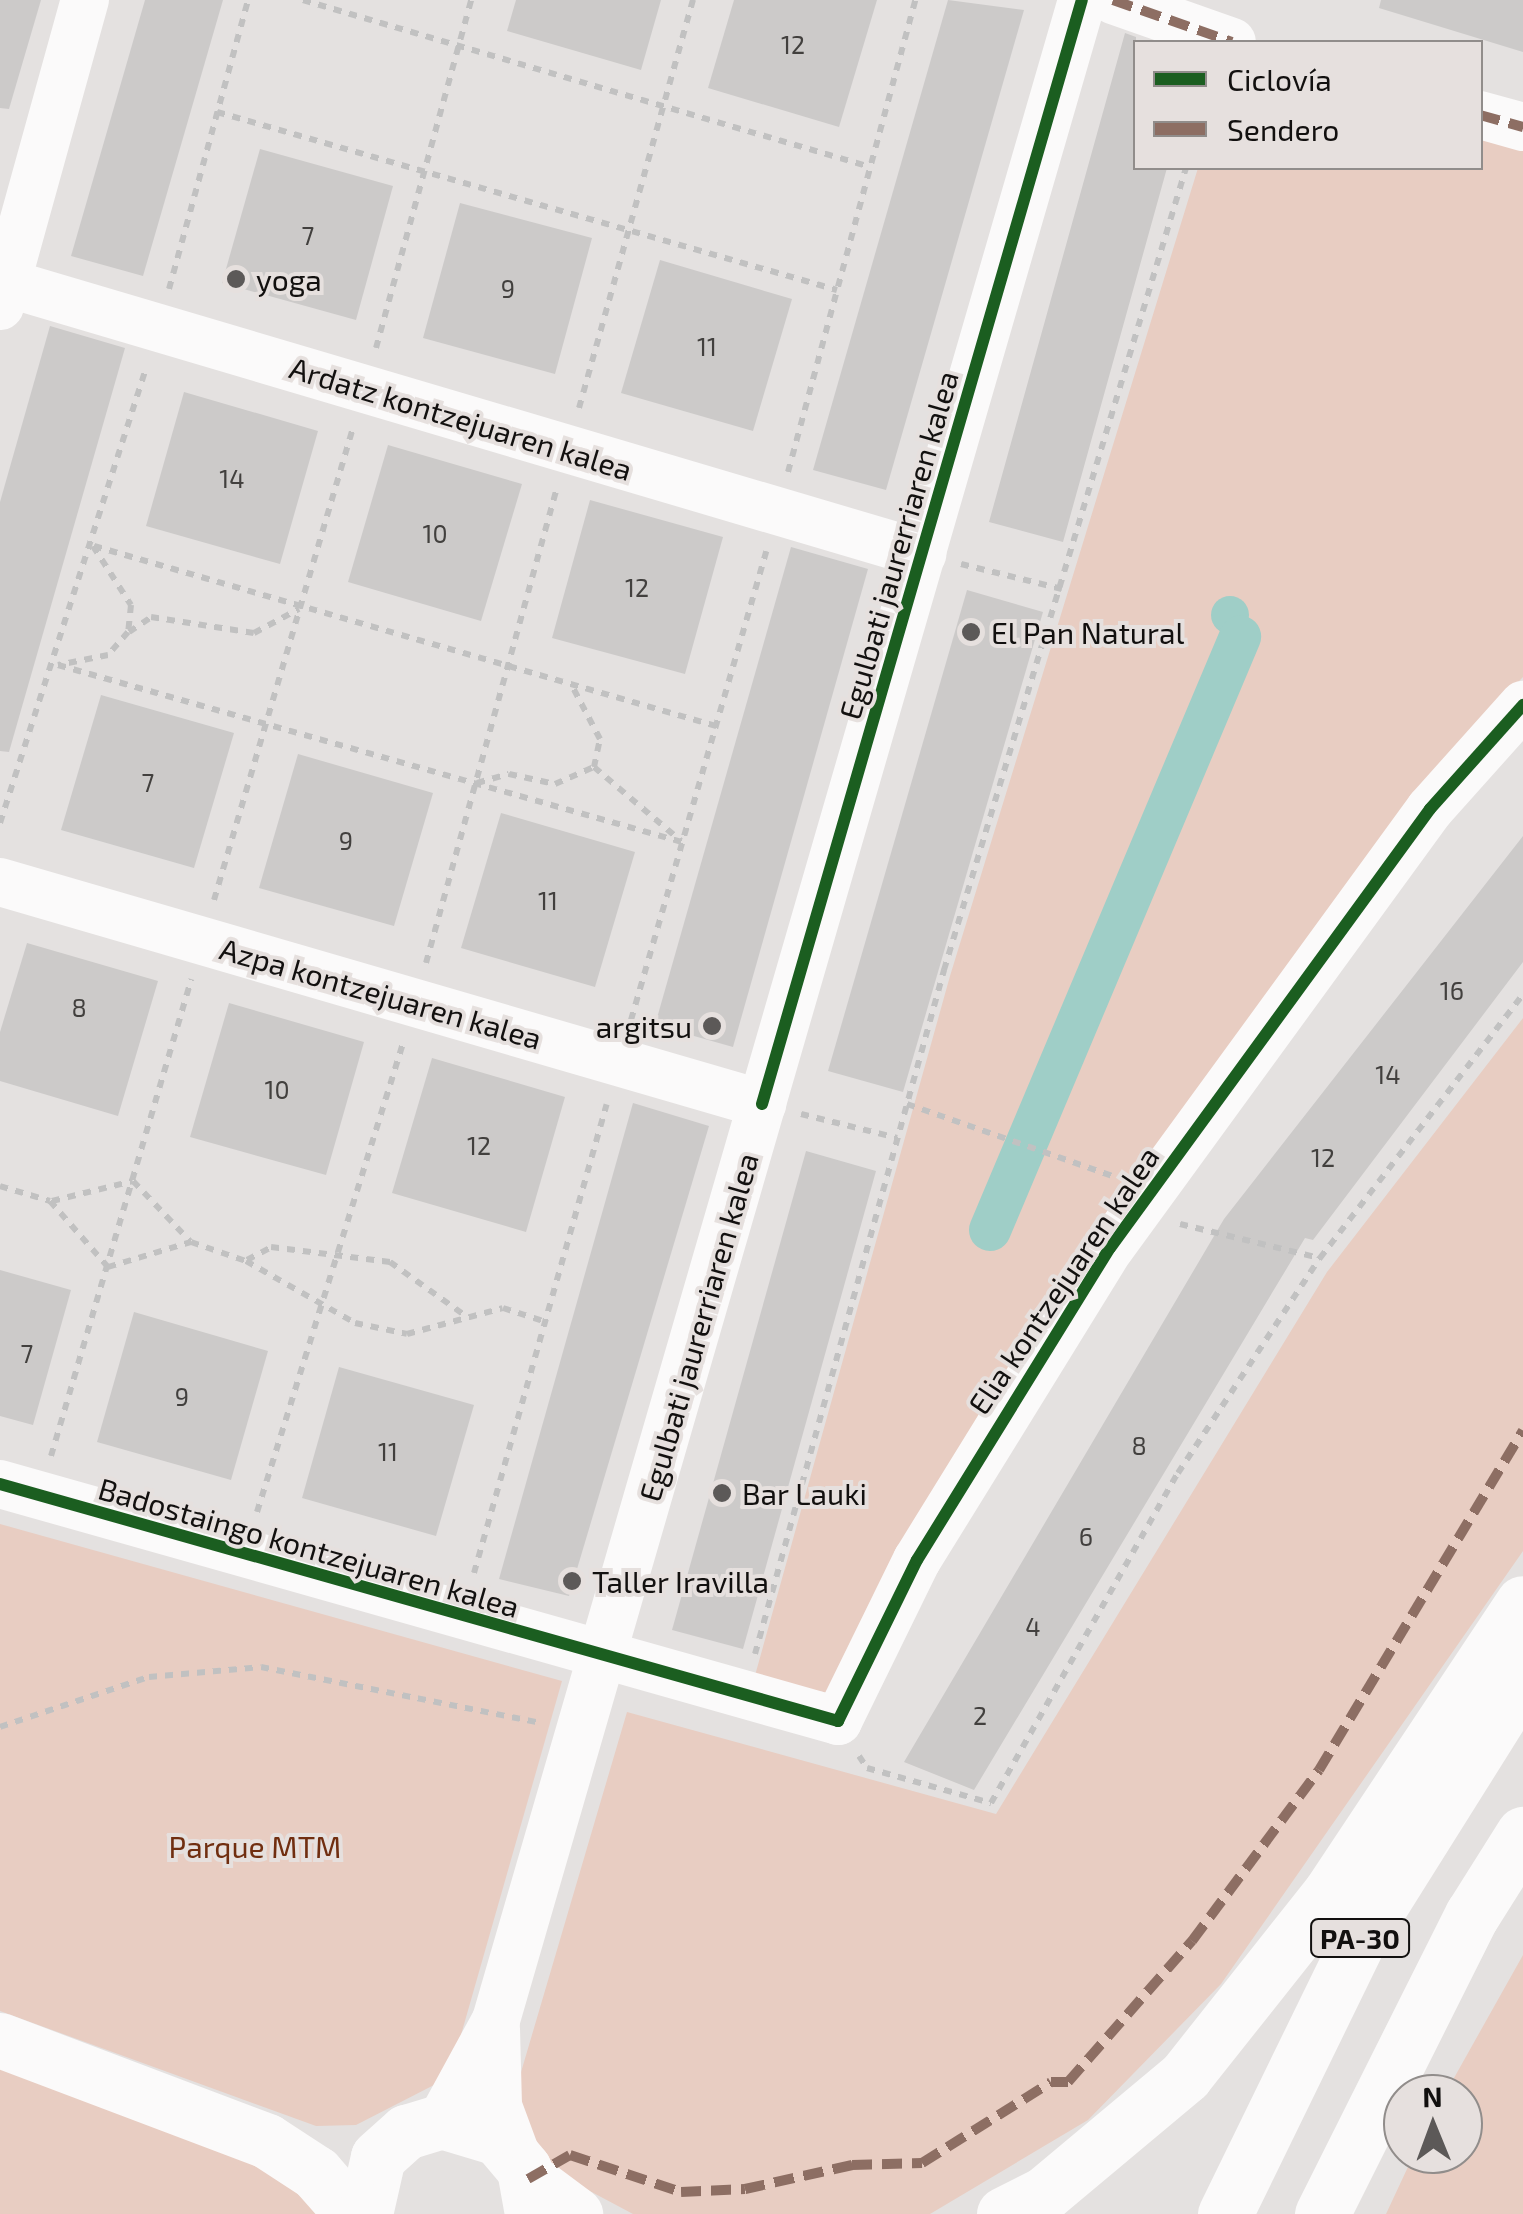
<!DOCTYPE html>
<meta charset="utf-8">
<style>
body{margin:0}
#map{position:relative;width:1523px;height:2214px;overflow:hidden;background:#e4e1e0;font-family:"Exo 2",sans-serif}
div>[style]{position:absolute}
.green>*{inset:0;background:#e8cdc2}
.water>*{inset:0;background:#9fcec7}
.round{border-radius:50%}
.canal>*{height:42px;margin:-21px;padding:0 21px;transform-origin:21px;border-radius:21px;background:#9fcec7}
.building>*{inset:0;background:#cccac9}
.path>*{height:6px;margin-top:-3px;transform-origin:0;background:repeating-linear-gradient(90deg,#c1c1c1 0 8px,transparent 0 16px)}
.minor>*{height:48px;margin:-24px;padding:0 24px;transform-origin:24px;border-radius:24px;background:#fbfafa}
.tertiary>*{height:55px;margin:-27.5px;padding:0 27.5px;transform-origin:27.5px;border-radius:27.5px;background:#fbfafa}
.motorway>*{height:55px;margin:-27.5px;padding:0 27.5px;transform-origin:27.5px;border-radius:27.5px;background:#fbfafa}
.quiet>*{height:10px;margin-top:-5px;transform-origin:0;background:repeating-linear-gradient(90deg,#8d6e63 0 20px,transparent 0 30px)}
.cycleway>*{height:12px;margin:-6px;padding:0 6px;transform-origin:6px;border-radius:6px;background:#1b5e20}
.dots>*{width:28px;height:28px;translate:-50% -50%;box-sizing:border-box;border:5px solid #e6e0de;border-radius:50%}
span{translate:-50% -50%;white-space:nowrap;text-align:center;line-height:1.15;-webkit-text-stroke:8px #e6e0de;paint-order:stroke}
.number-label{font-size:25px;color:#42403e}
.number-label span{-webkit-text-stroke-width:0}
.shield-label span{padding:2px 8px;background:#e6e0de;border:2px solid;border-radius:8px;-webkit-text-stroke-width:0}
.shield-label{font-size:28px;color:#12100f;font-weight:700}
.poi-label{font-size:30px;color:#12100f}
.left{translate:0 -50%;text-align:left}
.right{translate:-100% -50%;text-align:right}
.street-label{font-size:30px;color:#12100f}
.park-label{font-size:30px;color:#702e10}
.legend{position:absolute;left:1133px;top:40px;width:350px;height:130px;box-sizing:border-box;background:#e6e0de;border:2px solid #918d8b;margin:0;padding:12px 18px;list-style:none;font-size:30px;color:#12100f}
.legend li{display:flex;align-items:center;gap:20px;height:50px}
.legend b{width:50px;border:2px solid #918d8b}
.north{position:absolute;left:1383px;top:2074px;width:100px;height:100px;box-sizing:border-box;background:#e6e0de;border:2px solid #918d8b;border-radius:50%;rotate:359deg;font-size:28px;font-weight:700;line-height:40px;text-align:center;color:#12100f}
.north::after{content:'';display:block;margin:auto;width:35px;height:45px;background:#5c5958;clip-path:polygon(50% 0,100% 100%,50% 72%,0 100%)}
</style>
<div id="map">
<div class="green">
<div style="clip-path:polygon(1481px 133px,1523px 145px,1523px 677px,1494px 707px,829px 1693px,754px 1679px,950px 976px,1198px 168px,1480px 168px)"></div>
<div style="clip-path:polygon(1523px 1018px,1523px 1551px,1221px 1984px,1088px 2120px,930px 2214px,633px 2214px,539px 2164px,509px 2113px,627px 1712px,996px 1814px,1327px 1272px)"></div>
<div style="clip-path:polygon(0 1524px,562px 1681px,457px 2049px,434px 2085px,356px 2125px,316px 2126px,0 2011px)"></div>
<div style="clip-path:polygon(1523px 1955px,1523px 2214px,1386px 2214px,1414px 2154px,1463px 2154px,1463px 2094px,1445px 2094px)"></div>
<div style="clip-path:polygon(0 2065px,258px 2164px,299px 2187px,322px 2214px,0 2214px)"></div>
</div>
<div class="water">
<div class="round" style="left:1211px;top:596px;width:38px;height:38px"></div>
</div>
<div class="canal">
<div style="left:990px;top:1230px;width:644px;rotate:-67.14deg"></div>
</div>
<div class="building">
<div style="clip-path:polygon(0 0,41px 0,9px 109px,0 108px)"></div>
<div style="clip-path:polygon(145px 0,223px 0,143px 276px,71px 256px)"></div>
<div style="clip-path:polygon(516px 0,661px 0,641px 70px,507px 31px)"></div>
<div style="clip-path:polygon(734px 0,877px 0,839px 127px,708px 88px)"></div>
<div style="clip-path:polygon(948px 0,1024px 10px,886px 490px,813px 470px)"></div>
<div style="clip-path:polygon(1381px 0,1523px 0,1523px 52px,1379px 8px)"></div>
<div style="clip-path:polygon(1125px 33px,1136px 37px,1136px 168px,1167px 168px,1063px 542px,989px 522px)"></div>
<div style="clip-path:polygon(260px 149px,393px 186px,356px 320px,222px 283px)"></div>
<div style="clip-path:polygon(460px 203px,592px 238px,555px 374px,423px 338px)"></div>
<div style="clip-path:polygon(660px 260px,792px 299px,753px 431px,621px 393px)"></div>
<div style="clip-path:polygon(50px 326px,125px 348px,9px 752px,0 751px,0 502px)"></div>
<div style="clip-path:polygon(184px 392px,318px 431px,280px 564px,146px 526px)"></div>
<div style="clip-path:polygon(388px 445px,522px 484px,481px 621px,348px 582px)"></div>
<div style="clip-path:polygon(590px 500px,723px 537px,685px 674px,552px 638px)"></div>
<div style="clip-path:polygon(791px 547px,868px 569px,733px 1047px,655px 1025px)"></div>
<div style="clip-path:polygon(967px 590px,1043px 612px,903px 1092px,828px 1071px)"></div>
<div style="clip-path:polygon(101px 695px,234px 733px,194px 868px,61px 830px)"></div>
<div style="clip-path:polygon(298px 754px,433px 793px,394px 926px,259px 888px)"></div>
<div style="clip-path:polygon(501px 813px,635px 852px,595px 987px,461px 948px)"></div>
<div style="clip-path:polygon(1523px 836px,1523px 962px,1313px 1240px,1305px 1238px,974px 1790px,904px 1762px,1224px 1219px)"></div>
<div style="clip-path:polygon(27px 943px,158px 981px,118px 1116px,0 1081px,0 1032px)"></div>
<div style="clip-path:polygon(229px 1003px,364px 1042px,326px 1175px,190px 1137px)"></div>
<div style="clip-path:polygon(432px 1058px,565px 1097px,526px 1232px,392px 1193px)"></div>
<div style="clip-path:polygon(633px 1103px,709px 1126px,569px 1596px,499px 1579px)"></div>
<div style="clip-path:polygon(806px 1151px,876px 1171px,743px 1649px,672px 1630px)"></div>
<div style="clip-path:polygon(0 1270px,71px 1290px,33px 1425px,0 1416px)"></div>
<div style="clip-path:polygon(134px 1312px,268px 1351px,231px 1480px,97px 1442px)"></div>
<div style="clip-path:polygon(339px 1367px,474px 1405px,436px 1536px,302px 1498px)"></div>
</div>
<div class="path">
<div style="left:303px;top:0;width:591px;rotate:16.41deg"></div>
<div style="left:217px;top:112px;width:645px;rotate:16.02deg"></div>
<div style="left:169px;top:289px;width:300px;rotate:-74.7deg"></div>
<div style="left:376px;top:348px;width:361px;rotate:-74.7deg"></div>
<div style="left:579px;top:408px;width:424px;rotate:-74.4deg"></div>
<div style="left:788px;top:472px;width:489px;rotate:-74.9deg"></div>
<div style="left:93px;top:546px;width:70px;rotate:57.2deg"></div>
<div style="left:131px;top:605px;width:27px;rotate:96deg"></div>
<div style="left:128px;top:632px;width:30px;rotate:131deg"></div>
<div style="left:108px;top:655px;width:51px;rotate:168.7deg"></div>
<div style="left:58px;top:665px;width:649px;rotate:15.84deg"></div>
<div style="left:94px;top:546px;width:648px;rotate:16.14deg"></div>
<div style="left:961px;top:564px;width:104px;rotate:13.9deg"></div>
<div style="left:129px;top:632px;width:27px;rotate:-34deg"></div>
<div style="left:151px;top:617px;width:104px;rotate:8.8deg"></div>
<div style="left:254px;top:633px;width:51px;rotate:-28.1deg"></div>
<div style="left:594px;top:767px;width:114px;rotate:40.4deg"></div>
<div style="left:477px;top:783px;width:33px;rotate:-16deg"></div>
<div style="left:509px;top:774px;width:47px;rotate:12.3deg"></div>
<div style="left:555px;top:784px;width:43px;rotate:-23.6deg"></div>
<div style="left:594px;top:767px;width:29px;rotate:-78deg"></div>
<div style="left:600px;top:739px;width:60px;rotate:-117.8deg"></div>
<div style="left:0;top:823px;width:478px;rotate:-72.2deg"></div>
<div style="left:214px;top:900px;width:492px;rotate:-73.6deg"></div>
<div style="left:426px;top:963px;width:493px;rotate:-74.6deg"></div>
<div style="left:631px;top:1020px;width:488px;rotate:-73.9deg"></div>
<div style="left:907px;top:1104px;width:218px;rotate:19.3deg"></div>
<div style="left:801px;top:1114px;width:99px;rotate:14deg"></div>
<div style="left:0;top:1186px;width:52px;rotate:16.7deg"></div>
<div style="left:50px;top:1201px;width:88px;rotate:48.7deg"></div>
<div style="left:108px;top:1267px;width:87px;rotate:-16.8deg"></div>
<div style="left:191px;top:1242px;width:58px;rotate:19.1deg"></div>
<div style="left:246px;top:1261px;width:125px;rotate:29.6deg"></div>
<div style="left:355px;top:1323px;width:53px;rotate:11.9deg"></div>
<div style="left:407px;top:1334px;width:99px;rotate:-15.2deg"></div>
<div style="left:503px;top:1308px;width:45px;rotate:18deg"></div>
<div style="left:52px;top:1201px;width:83px;rotate:-13.9deg"></div>
<div style="left:133px;top:1181px;width:83px;rotate:46.5deg"></div>
<div style="left:1180px;top:1224px;width:144px;rotate:13.7deg"></div>
<div style="left:247px;top:1260px;width:27px;rotate:-28deg"></div>
<div style="left:271px;top:1247px;width:120px;rotate:7.2deg"></div>
<div style="left:390px;top:1262px;width:95px;rotate:35.5deg"></div>
<div style="left:51px;top:1456px;width:497px;rotate:-73.6deg"></div>
<div style="left:257px;top:1512px;width:492px;rotate:-72.7deg"></div>
<div style="left:474px;top:1573px;width:487px;rotate:-74.2deg"></div>
<div style="left:755px;top:1654px;width:710px;rotate:-74.55deg"></div>
<div style="left:944px;top:970px;width:838px;rotate:-73.21deg"></div>
<div style="left:0;top:1727px;width:157px;rotate:-18.6deg"></div>
<div style="left:149px;top:1677px;width:112px;rotate:-5.1deg"></div>
<div style="left:261px;top:1667px;width:285px;rotate:11.3deg"></div>
<div style="left:859px;top:1756px;width:14px;rotate:56deg"></div>
<div style="left:867px;top:1768px;width:129px;rotate:15.8deg"></div>
<div style="left:991px;top:1803px;width:379px;rotate:-60.5deg"></div>
<div style="left:1178px;top:1473px;width:258px;rotate:-56.6deg"></div>
<div style="left:1320px;top:1258px;width:333px;rotate:-52.4deg"></div>
</div>
<div class="minor">
<div style="left:1113px;top:0;width:126px;rotate:19.4deg"></div>
<div style="left:1480px;top:115px;width:45px;rotate:15.6deg"></div>
<div style="left:0;top:281px;width:962px;rotate:16.49deg"></div>
<div style="left:0;top:306px;width:318px;rotate:-74.5deg"></div>
<div style="left:0;top:882px;width:794px;rotate:16.24deg"></div>
<div style="left:0;top:1484px;width:871px;rotate:15.79deg"></div>
<div style="left:838px;top:1721px;width:179px;rotate:-63.9deg"></div>
<div style="left:917px;top:1560px;width:367px;rotate:-58.3deg"></div>
<div style="left:1110px;top:1248px;width:543px;rotate:-53.91deg"></div>
<div style="left:1430px;top:809px;width:140px;rotate:-48.2deg"></div>
<div style="left:496px;top:2029px;width:77px;rotate:88.5deg"></div>
<div style="left:498px;top:2106px;width:58px;rotate:69.7deg"></div>
<div style="left:441px;top:2121px;width:115px;rotate:-61.4deg"></div>
<div style="left:496px;top:2020px;width:2103px;rotate:-73.82deg"></div>
</div>
<div class="tertiary">
<div style="left:0;top:2040px;width:285px;rotate:20.7deg"></div>
<div style="left:267px;top:2141px;width:59px;rotate:33.1deg"></div>
<div style="left:316px;top:2173px;width:55px;rotate:48.7deg"></div>
<div style="left:365px;top:2214px;width:58px;rotate:-77.2deg"></div>
<div style="left:378px;top:2157px;width:38px;rotate:-42deg"></div>
<div style="left:406px;top:2132px;width:37px;rotate:-17deg"></div>
<div style="left:441px;top:2121px;width:59px;rotate:16.6deg"></div>
<div style="left:498px;top:2138px;width:40px;rotate:50deg"></div>
<div style="left:524px;top:2169px;width:46px;rotate:79.9deg"></div>
</div>
<div class="motorway">
<div style="left:528px;top:2179px;width:59px;rotate:36.7deg"></div>
<div style="left:1004px;top:2214px;width:45px;rotate:-26.6deg"></div>
<div style="left:1044px;top:2194px;width:184px;rotate:-39.9deg"></div>
<div style="left:1185px;top:2076px;width:233px;rotate:-51.6deg"></div>
<div style="left:1330px;top:1893px;width:348px;rotate:-56.4deg"></div>
<div style="left:1225px;top:2214px;width:304px;rotate:-64deg"></div>
<div style="left:1358px;top:1941px;width:310px;rotate:-57.9deg"></div>
<div style="left:1322px;top:2214px;width:335px;rotate:-63.4deg"></div>
<div style="left:1472px;top:1915px;width:96px;rotate:-57.8deg"></div>
</div>
<div class="quiet">
<div style="left:1113px;top:0;width:126px;rotate:19.4deg"></div>
<div style="left:1480px;top:115px;width:45px;rotate:15.6deg"></div>
<div style="left:528px;top:2179px;width:48px;rotate:-29.7deg"></div>
<div style="left:570px;top:2155px;width:117px;rotate:18.4deg"></div>
<div style="left:681px;top:2192px;width:64px;rotate:-2.7deg"></div>
<div style="left:745px;top:2189px;width:110px;rotate:-12.6deg"></div>
<div style="left:852px;top:2165px;width:70px;rotate:-1.6deg"></div>
<div style="left:922px;top:2163px;width:152px;rotate:-32.1deg"></div>
<div style="left:1051px;top:2082px;width:17px"></div>
<div style="left:1068px;top:2082px;width:188px;rotate:-48.7deg"></div>
<div style="left:1192px;top:1941px;width:213px;rotate:-53.4deg"></div>
<div style="left:1319px;top:1770px;width:396px;rotate:-59deg"></div>
</div>
<div class="cycleway">
<div style="left:762px;top:1104px;width:1149px;rotate:-73.84deg"></div>
<div style="left:0;top:1484px;width:871px;rotate:15.79deg"></div>
<div style="left:838px;top:1721px;width:179px;rotate:-63.9deg"></div>
<div style="left:917px;top:1560px;width:367px;rotate:-58.3deg"></div>
<div style="left:1110px;top:1248px;width:543px;rotate:-53.91deg"></div>
<div style="left:1430px;top:809px;width:140px;rotate:-48.2deg"></div>
</div>
<div class="dots">
<div style="left:236px;top:279px;background:#5c5958"></div>
<div style="left:971px;top:632px;background:#5c5958"></div>
<div style="left:712px;top:1026px;background:#5c5958"></div>
<div style="left:722px;top:1493px;background:#5c5958"></div>
<div style="left:572px;top:1581px;background:#5c5958"></div>
</div>
<div class="number-label">
<span style="left:793px;top:44px">12</span>
<span style="left:308px;top:235px">7</span>
<span style="left:508px;top:288px">9</span>
<span style="left:707px;top:346px">11</span>
<span style="left:232px;top:478px">14</span>
<span style="left:435px;top:533px">10</span>
<span style="left:637px;top:587px">12</span>
<span style="left:148px;top:782px">7</span>
<span style="left:346px;top:840px">9</span>
<span style="left:548px;top:900px">11</span>
<span style="left:1452px;top:990px">16</span>
<span style="left:79px;top:1007px">8</span>
<span style="left:1388px;top:1074px">14</span>
<span style="left:277px;top:1089px">10</span>
<span style="left:479px;top:1145px">12</span>
<span style="left:1323px;top:1157px">12</span>
<span style="left:27px;top:1353px">7</span>
<span style="left:182px;top:1396px">9</span>
<span style="left:1139px;top:1445px">8</span>
<span style="left:388px;top:1451px">11</span>
<span style="left:1086px;top:1536px">6</span>
<span style="left:1033px;top:1626px">4</span>
<span style="left:980px;top:1715px">2</span>
</div>
<div class="shield-label">
<span style="left:1360px;top:1938px">PA-30</span>
</div>
<div class="poi-label">
<span class="left" style="left:256px;top:279px">yoga</span>
<span class="left" style="left:991px;top:632px">El Pan Natural</span>
<span class="right" style="left:692px;top:1026px">argitsu</span>
<span class="left" style="left:742px;top:1493px">Bar Lauki</span>
<span class="left" style="left:592px;top:1581px">Taller Iravilla</span>
</div>
<div class="street-label">
<span style="left:461px;top:418px;rotate:17deg">Ardatz kontzejuaren kalea</span>
<span style="left:898px;top:545px;rotate:-74deg">Egulbati jaurerriaren kalea</span>
<span style="left:381px;top:993px;rotate:16deg">Azpa kontzejuaren kalea</span>
<span style="left:1063px;top:1280px;rotate:-56deg">Elia kontzejuaren kalea</span>
<span style="left:698px;top:1327px;rotate:-74deg">Egulbati jaurerriaren kalea</span>
<span style="left:309px;top:1547px;rotate:16deg">Badostaingo kontzejuaren kalea</span>
</div>
<div class="park-label">
<span style="left:255px;top:1846px">Parque MTM</span>
</div>
<ul class="legend">
<li><b style="height:12px;background:#1b5e20"></b>Ciclovía</li>
<li><b style="height:12px;background:#8d6e63"></b>Sendero</li>
</ul>
<div class="north">N</div>
</div>
